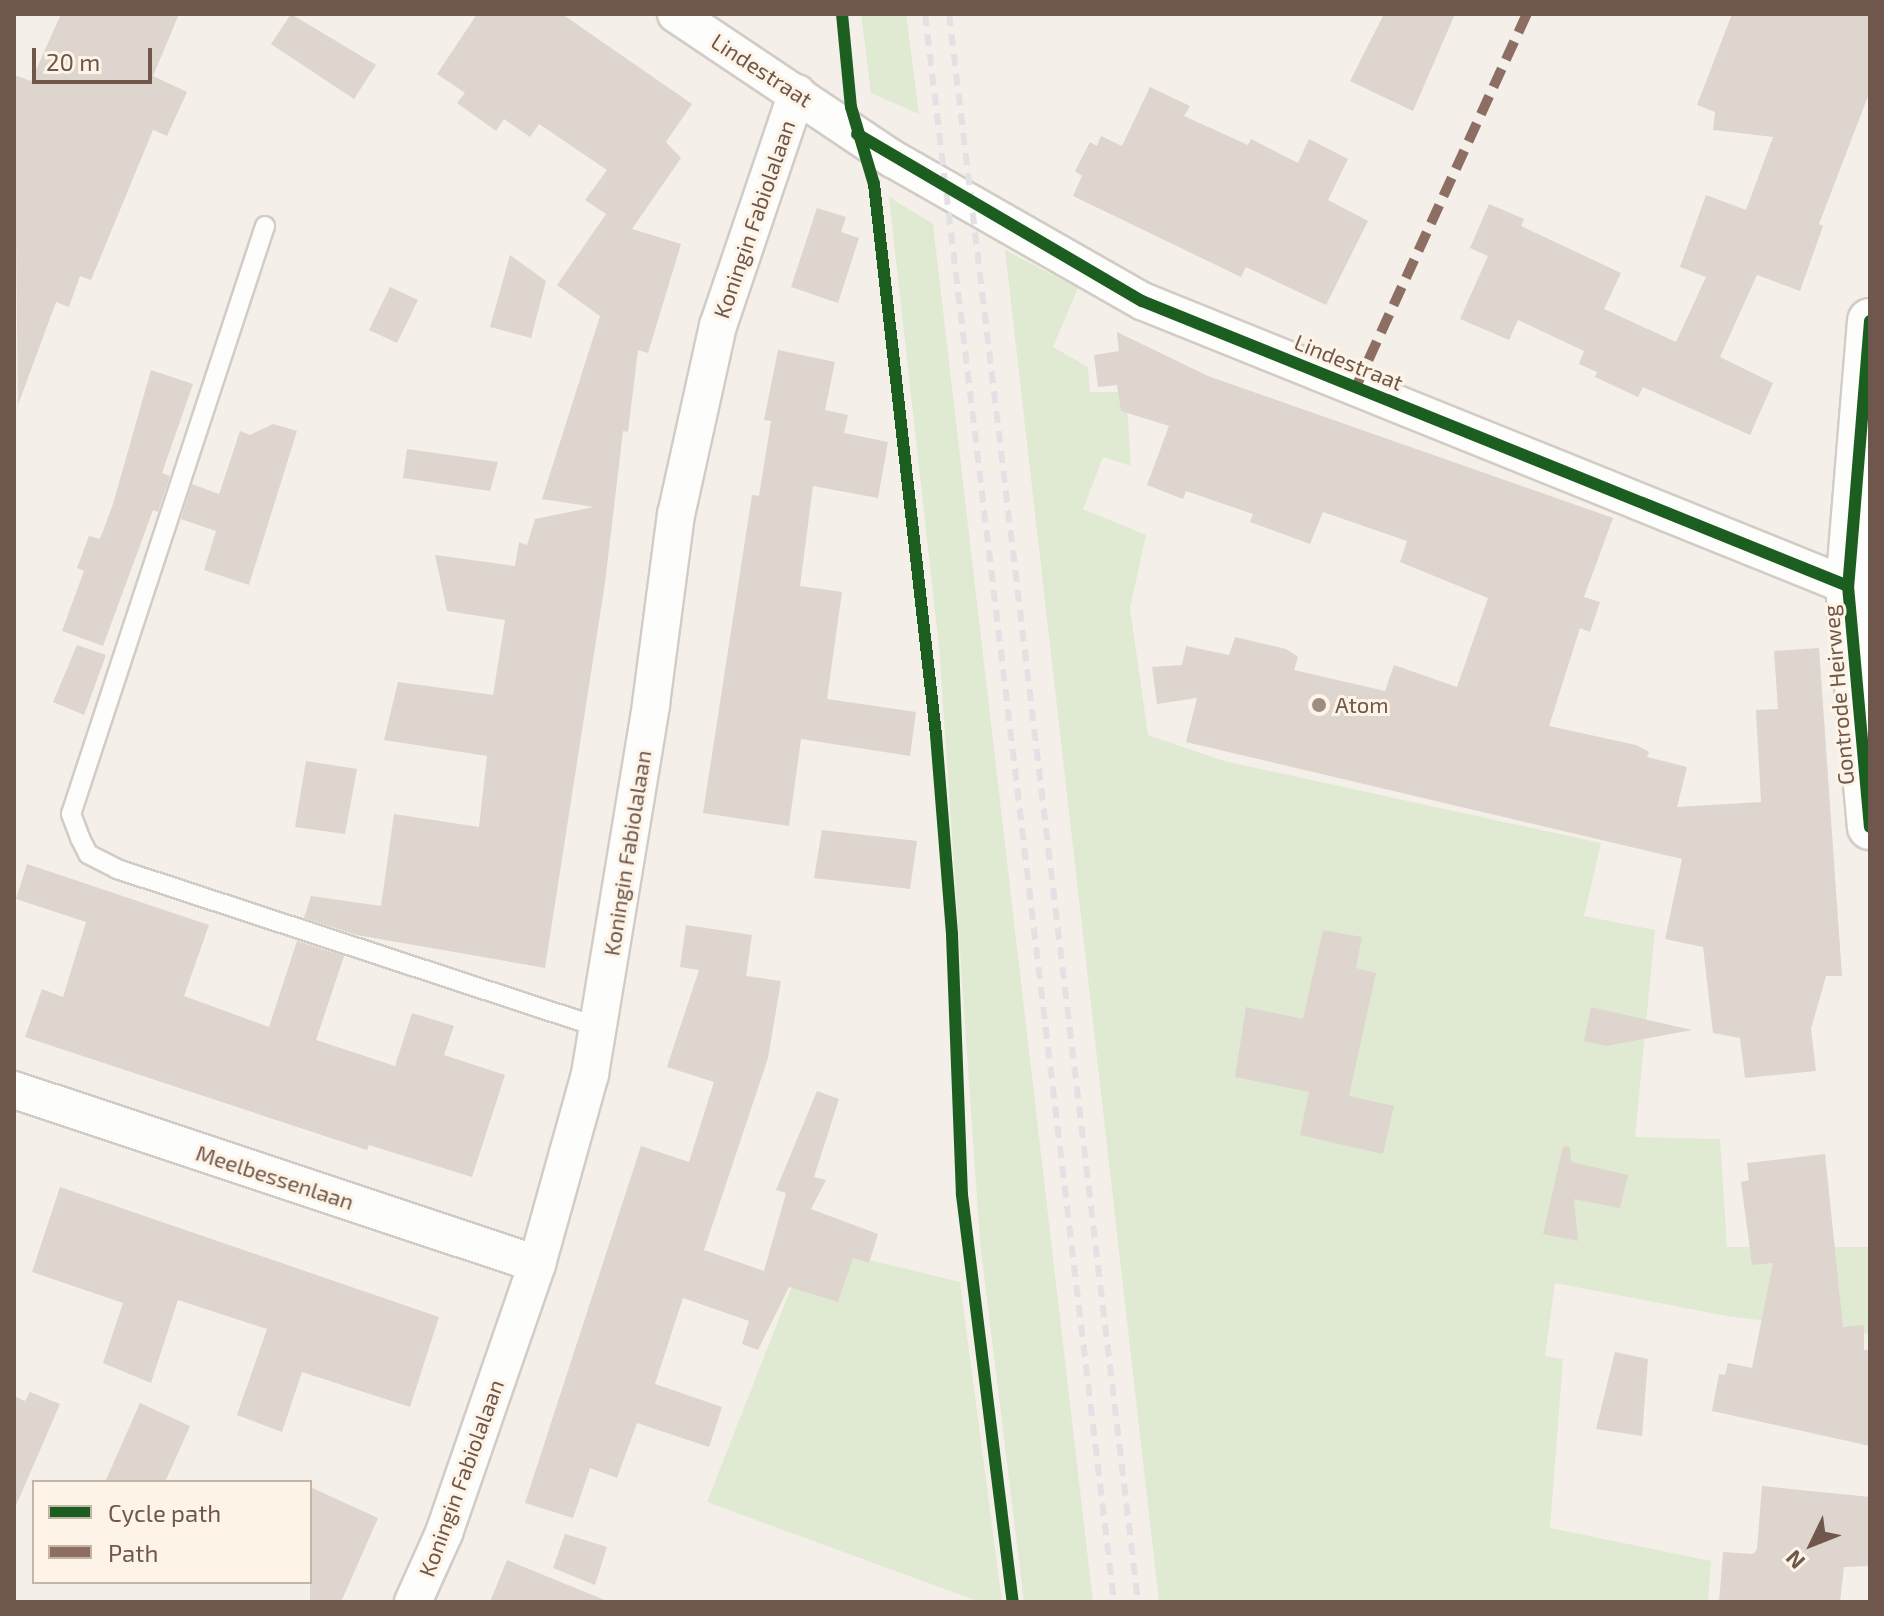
<!DOCTYPE html>
<style>
body{margin:0}
#map{position:relative;width:1884px;height:1616px;overflow:hidden;background:#f4efe8;font-family:"Exo 2",sans-serif}
div>[style]{position:absolute}
.green>*{inset:0;background:#e0ead3}
.building>*{inset:0;background:#ddd5ce}
.roads{filter:drop-shadow(2px 0 #d3ccc6) drop-shadow(-2px 0 #d3ccc6) drop-shadow(0 2px #d3ccc6) drop-shadow(0 -2px #d3ccc6)}
.service>*{height:18px;margin:-9px;padding:0 9px;transform-origin:9px;border-radius:9px;background:#fdfdfc}
.minor>*{height:36px;margin:-18px;padding:0 18px;transform-origin:18px;border-radius:18px;background:#fdfdfc}
.tertiary>*{height:44px;margin:-22px;padding:0 22px;transform-origin:22px;border-radius:22px;background:#fdfdfc}
.rail>*{height:6px;margin-top:-3px;transform-origin:0;background:repeating-linear-gradient(90deg,#e3e1e3 0 12px,transparent 0 20px)}
.quiet>*{height:10px;margin-top:-5px;transform-origin:0;background:repeating-linear-gradient(90deg,#8d6e63 0 20px,transparent 0 30px)}
.cycleway>*{height:12px;margin:-6px;padding:0 6px;transform-origin:6px;border-radius:6px;background:#1b5e20}
.dots>*{width:22px;height:22px;translate:-50% -50%;box-sizing:border-box;border:4px solid #fdf4e7;border-radius:50%}
span{translate:-50% -50%;white-space:nowrap;text-align:center;line-height:1.15;-webkit-text-stroke:6px #fdf4e7;paint-order:stroke}
.street-label{font-size:22px;color:#6f574b}
.poi-label{font-size:22px;color:#6f574b}
.left{translate:0 -50%;text-align:left}
.frame{position:absolute;inset:0;border:16px solid #6f574b;pointer-events:none}
.legend{position:absolute;left:32px;top:1480px;width:280px;height:104px;box-sizing:border-box;background:#fdf4e7;border:2px solid #c4b5a9;margin:0;padding:10px 14px;list-style:none;font-size:24px;color:#6f574b}
.legend li{display:flex;align-items:center;gap:16px;height:40px}
.legend b{width:40px;border:2px solid #c4b5a9}
.north{position:absolute;left:1772px;top:1504px;width:80px;height:80px;-webkit-text-stroke:6px #fdf4e7;paint-order:stroke;rotate:227deg;font-size:22px;font-weight:700;line-height:32px;text-align:center;color:#6f574b}
.north::after{content:'';display:block;margin:auto;width:28px;height:36px;background:#6f574b;clip-path:polygon(50% 0,100% 100%,50% 72%,0 100%)}
.scale{position:absolute;left:32px;top:48px;width:120px;height:36px;box-sizing:border-box;border:4px solid #6f574b;border-top:0;padding-left:10px;font-size:24px;line-height:28px;white-space:nowrap;color:#6f574b;-webkit-text-stroke:6px #fdf4e7;paint-order:stroke}
</style>
<div id="map">
<div class="green">
<div style="clip-path:polygon(861px 14px,906px 14px,919px 114px,871px 93px)"></div>
<div style="clip-path:polygon(889px 197px,933px 224px,1093px 1602px,1024px 1602px,980px 1242px,939px 647px)"></div>
<div style="clip-path:polygon(1005px 250px,1078px 288px,1053px 347px,1088px 367px,1090px 392px,1126px 392px,1131px 466px,1103px 457px,1083px 509px,1146px 535px,1130px 608px,1148px 735px,1224px 761px,1601px 843px,1584px 916px,1655px 930px,1635px 1137px,1720px 1139px,1727px 1247px,1870px 1247px,1870px 1334px,1727px 1316px,1555px 1283px,1545px 1356px,1563px 1359px,1550px 1528px,1711px 1561px,1708px 1602px,1159px 1602px)"></div>
<div style="clip-path:polygon(808px 1245px,960px 1282px,1002px 1602px,980px 1602px,707px 1502px)"></div>
</div>
<div class="building">
<div style="clip-path:polygon(61px 14px,179px 14px,153px 76px,187px 92px,167px 136px,153px 130px,91px 280px,80px 276px,69px 307px,56px 302px,18px 405px,14px 75px,31px 81px)"></div>
<div style="clip-path:polygon(291px 14px,376px 65px,354px 99px,271px 44px)"></div>
<div style="clip-path:polygon(477px 14px,562px 14px,692px 104px,666px 142px,681px 158px,632px 229px,681px 244px,648px 353px,638px 350px,628px 432px,623px 431px,605px 583px,545px 968px,357px 935px,304px 918px,311px 896px,381px 906px,394px 814px,479px 827px,487px 756px,384px 740px,398px 682px,493px 695px,505px 620px,447px 611px,435px 555px,515px 566px,519px 542px,527px 545px,535px 519px,594px 507px,542px 499px,600px 316px,557px 285px,606px 214px,585px 200px,607px 170px,539px 124px,530px 137px,504px 119px,496px 131px,457px 103px,465px 93px,437px 74px)"></div>
<div style="clip-path:polygon(1384px 14px,1455px 14px,1413px 111px,1350px 81px)"></div>
<div style="clip-path:polygon(1732px 14px,1870px 14px,1870px 91px,1819px 224px,1823px 226px,1800px 291px,1757px 275px,1720px 357px,1773px 383px,1750px 435px,1643px 387px,1638px 397px,1595px 377px,1597px 372px,1579px 364px,1584px 351px,1518px 320px,1509px 340px,1460px 319px,1488px 256px,1470px 248px,1489px 204px,1524px 219px,1521px 226px,1621px 273px,1604px 309px,1676px 342px,1706px 277px,1680px 267px,1706px 195px,1746px 210px,1773px 137px,1713px 130px,1715px 112px,1697px 105px)"></div>
<div style="clip-path:polygon(1150px 87px,1190px 106px,1184px 116px,1248px 145px,1251px 139px,1298px 163px,1309px 139px,1348px 159px,1328px 200px,1368px 221px,1326px 305px,1246px 267px,1241px 277px,1073px 196px,1082px 176px,1075px 171px,1090px 142px,1097px 146px,1101px 136px,1122px 146px)"></div>
<div style="clip-path:polygon(817px 208px,846px 217px,841px 232px,859px 238px,838px 303px,791px 287px)"></div>
<div style="clip-path:polygon(510px 255px,546px 281px,531px 338px,490px 327px)"></div>
<div style="clip-path:polygon(390px 287px,418px 300px,397px 343px,369px 330px)"></div>
<div style="clip-path:polygon(1117px 332px,1208px 376px,1613px 518px,1584px 597px,1600px 602px,1590px 632px,1580px 628px,1549px 726px,1636px 745px,1649px 752px,1647px 757px,1687px 767px,1677px 807px,1761px 802px,1756px 710px,1778px 709px,1774px 651px,1819px 648px,1842px 976px,1826px 976px,1811px 1029px,1816px 1071px,1745px 1078px,1740px 1038px,1713px 1033px,1703px 947px,1665px 939px,1682px 859px,1186px 742px,1197px 698px,1157px 704px,1152px 667px,1182px 665px,1186px 646px,1229px 655px,1235px 637px,1286px 649px,1298px 657px,1294px 670px,1385px 691px,1394px 665px,1457px 687px,1488px 598px,1400px 562px,1407px 541px,1323px 512px,1310px 544px,1250px 522px,1253px 514px,1186px 491px,1183px 499px,1147px 485px,1169px 426px,1121px 411px,1117px 385px,1098px 387px,1094px 355px,1119px 351px)"></div>
<div style="clip-path:polygon(778px 350px,835px 362px,825px 410px,848px 415px,844px 433px,888px 442px,878px 498px,813px 486px,800px 586px,842px 592px,827px 699px,916px 712px,910px 756px,801px 739px,789px 826px,703px 813px,752px 495px,759px 496px,771px 421px,764px 420px)"></div>
<div style="clip-path:polygon(151px 370px,193px 384px,162px 473px,170px 476px,158px 512px,153px 510px,103px 646px,62px 631px,84px 571px,77px 568px,89px 536px,100px 539px,113px 504px)"></div>
<div style="clip-path:polygon(273px 424px,297px 431px,249px 585px,204px 570px,216px 531px,181px 519px,192px 484px,219px 494px,240px 431px,250px 435px)"></div>
<div style="clip-path:polygon(407px 449px,498px 462px,490px 491px,403px 478px)"></div>
<div style="clip-path:polygon(77px 645px,106px 655px,84px 715px,53px 702px)"></div>
<div style="clip-path:polygon(306px 761px,357px 769px,345px 834px,295px 827px)"></div>
<div style="clip-path:polygon(822px 830px,917px 841px,910px 889px,814px 878px)"></div>
<div style="clip-path:polygon(27px 864px,209px 925px,184px 996px,269px 1027px,297px 941px,344px 956px,316px 1040px,395px 1066px,412px 1013px,454px 1026px,444px 1055px,505px 1075px,472px 1177px,369px 1145px,367px 1150px,25px 1037px,42px 989px,63px 997px,86px 922px,16px 899px)"></div>
<div style="clip-path:polygon(686px 925px,752px 935px,746px 976px,781px 981px,768px 1058px,704px 1250px,764px 1271px,786px 1193px,776px 1190px,817px 1091px,839px 1099px,814px 1177px,826px 1180px,811px 1209px,878px 1234px,869px 1263px,853px 1258px,838px 1302px,789px 1287px,758px 1350px,742px 1344px,749px 1321px,683px 1298px,655px 1384px,722px 1407px,709px 1447px,637px 1423px,617px 1478px,590px 1468px,573px 1518px,525px 1503px,641px 1146px,689px 1162px,714px 1082px,667px 1067px,699px 970px,680px 967px)"></div>
<div style="clip-path:polygon(1323px 930px,1362px 937px,1356px 968px,1376px 973px,1349px 1096px,1394px 1106px,1383px 1154px,1300px 1135px,1309px 1092px,1235px 1077px,1246px 1007px,1303px 1019px)"></div>
<div style="clip-path:polygon(1591px 1007px,1692px 1030px,1606px 1046px,1584px 1041px)"></div>
<div style="clip-path:polygon(1563px 1146px,1570px 1147px,1571px 1162px,1628px 1175px,1620px 1208px,1574px 1199px,1578px 1241px,1543px 1234px)"></div>
<div style="clip-path:polygon(1825px 1154px,1843px 1327px,1864px 1325px,1864px 1350px,1870px 1350px,1870px 1446px,1712px 1411px,1719px 1374px,1725px 1375px,1728px 1363px,1752px 1368px,1773px 1263px,1752px 1265px,1741px 1182px,1749px 1180px,1747px 1163px)"></div>
<div style="clip-path:polygon(60px 1187px,439px 1317px,410px 1407px,302px 1372px,282px 1432px,237px 1415px,267px 1329px,178px 1300px,151px 1383px,103px 1363px,123px 1303px,32px 1272px)"></div>
<div style="clip-path:polygon(1615px 1352px,1648px 1359px,1642px 1436px,1596px 1429px)"></div>
<div style="clip-path:polygon(30px 1392px,60px 1404px,14px 1510px,14px 1396px,25px 1401px)"></div>
<div style="clip-path:polygon(140px 1403px,190px 1426px,165px 1482px,105px 1482px)"></div>
<div style="clip-path:polygon(1762px 1486px,1870px 1497px,1870px 1566px,1844px 1567px,1840px 1602px,1719px 1602px,1723px 1552px,1753px 1554px,1757px 1549px)"></div>
<div style="clip-path:polygon(310px 1487px,378px 1518px,341px 1602px,310px 1602px)"></div>
<div style="clip-path:polygon(565px 1534px,607px 1547px,595px 1585px,553px 1568px)"></div>
<div style="clip-path:polygon(507px 1560px,607px 1601px,607px 1602px,490px 1602px)"></div>
</div>
<div class="roads">
<div class="service">
<div style="left:265px;top:226px;width:619px;rotate:108.26deg"></div>
<div style="left:71px;top:814px;width:26px;rotate:69deg"></div>
<div style="left:80px;top:838px;width:18px;rotate:63deg"></div>
<div style="left:88px;top:854px;width:33px;rotate:27deg"></div>
<div style="left:117px;top:869px;width:506px;rotate:18.18deg"></div>
</div>
<div class="minor">
<div style="left:676px;top:14px;width:261px;rotate:33.8deg"></div>
<div style="left:893px;top:159px;width:287px;rotate:29.7deg"></div>
<div style="left:1142px;top:301px;width:761px;rotate:21.98deg"></div>
<div style="left:14px;top:1090px;width:551px;rotate:18.4deg"></div>
<div style="left:413px;top:1602px;width:76px;rotate:-65.8deg"></div>
<div style="left:444px;top:1533px;width:285px;rotate:-70.9deg"></div>
<div style="left:537px;top:1264px;width:197px;rotate:-74.4deg"></div>
<div style="left:590px;top:1074px;width:375px;rotate:-80.6deg"></div>
<div style="left:651px;top:704px;width:191px;rotate:-82.5deg"></div>
<div style="left:676px;top:515px;width:194px;rotate:-77.5deg"></div>
<div style="left:718px;top:326px;width:246px;rotate:-71.3deg"></div>
</div>
<div class="tertiary">
<div style="left:1870px;top:321px;width:266px;rotate:94.7deg"></div>
<div style="left:1848px;top:586px;width:242px;rotate:84.8deg"></div>
</div>
</div>
<div class="rail">
<div style="left:925px;top:14px;width:1599px;rotate:83.21deg"></div>
<div style="left:949px;top:14px;width:1599px;rotate:83.21deg"></div>
</div>
<div class="quiet">
<div style="left:1356px;top:387px;width:410px;rotate:-65.4deg"></div>
</div>
<div class="cycleway">
<div style="left:842px;top:14px;width:93px;rotate:84.5deg"></div>
<div style="left:851px;top:107px;width:80px;rotate:73.4deg"></div>
<div style="left:874px;top:184px;width:554px;rotate:83.58deg"></div>
<div style="left:936px;top:735px;width:201px;rotate:85.4deg"></div>
<div style="left:952px;top:935px;width:260px;rotate:87.8deg"></div>
<div style="left:962px;top:1195px;width:410px;rotate:82.9deg"></div>
<div style="left:857px;top:134px;width:330px;rotate:30.4deg"></div>
<div style="left:1142px;top:301px;width:761px;rotate:21.98deg"></div>
<div style="left:1870px;top:321px;width:266px;rotate:94.7deg"></div>
<div style="left:1848px;top:586px;width:242px;rotate:84.8deg"></div>
</div>
<div class="dots">
<div style="left:1319px;top:705px;background:#9e8c82"></div>
</div>
<div class="street-label">
<span style="left:762px;top:70px;rotate:33deg">Lindestraat</span>
<span style="left:754px;top:219px;rotate:-71deg">Koningin Fabiolalaan</span>
<span style="left:1349px;top:362px;rotate:22deg">Lindestraat</span>
<span style="left:1838px;top:695px;rotate:-95deg">Gontrode Heirweg</span>
<span style="left:627px;top:853px;rotate:-81deg">Koningin Fabiolalaan</span>
<span style="left:275px;top:1177px;rotate:18deg">Meelbessenlaan</span>
<span style="left:461px;top:1478px;rotate:-70deg">Koningin Fabiolalaan</span>
</div>
<div class="poi-label">
<span class="left" style="left:1335px;top:705px">Atom</span>
</div>
<div class="frame"></div>
<ul class="legend">
<li><b style="height:10px;background:#1b5e20"></b>Cycle path</li>
<li><b style="height:10px;background:#8d6e63"></b>Path</li>
</ul>
<div class="north">N</div>
<div class="scale">20 m</div>
</div>
